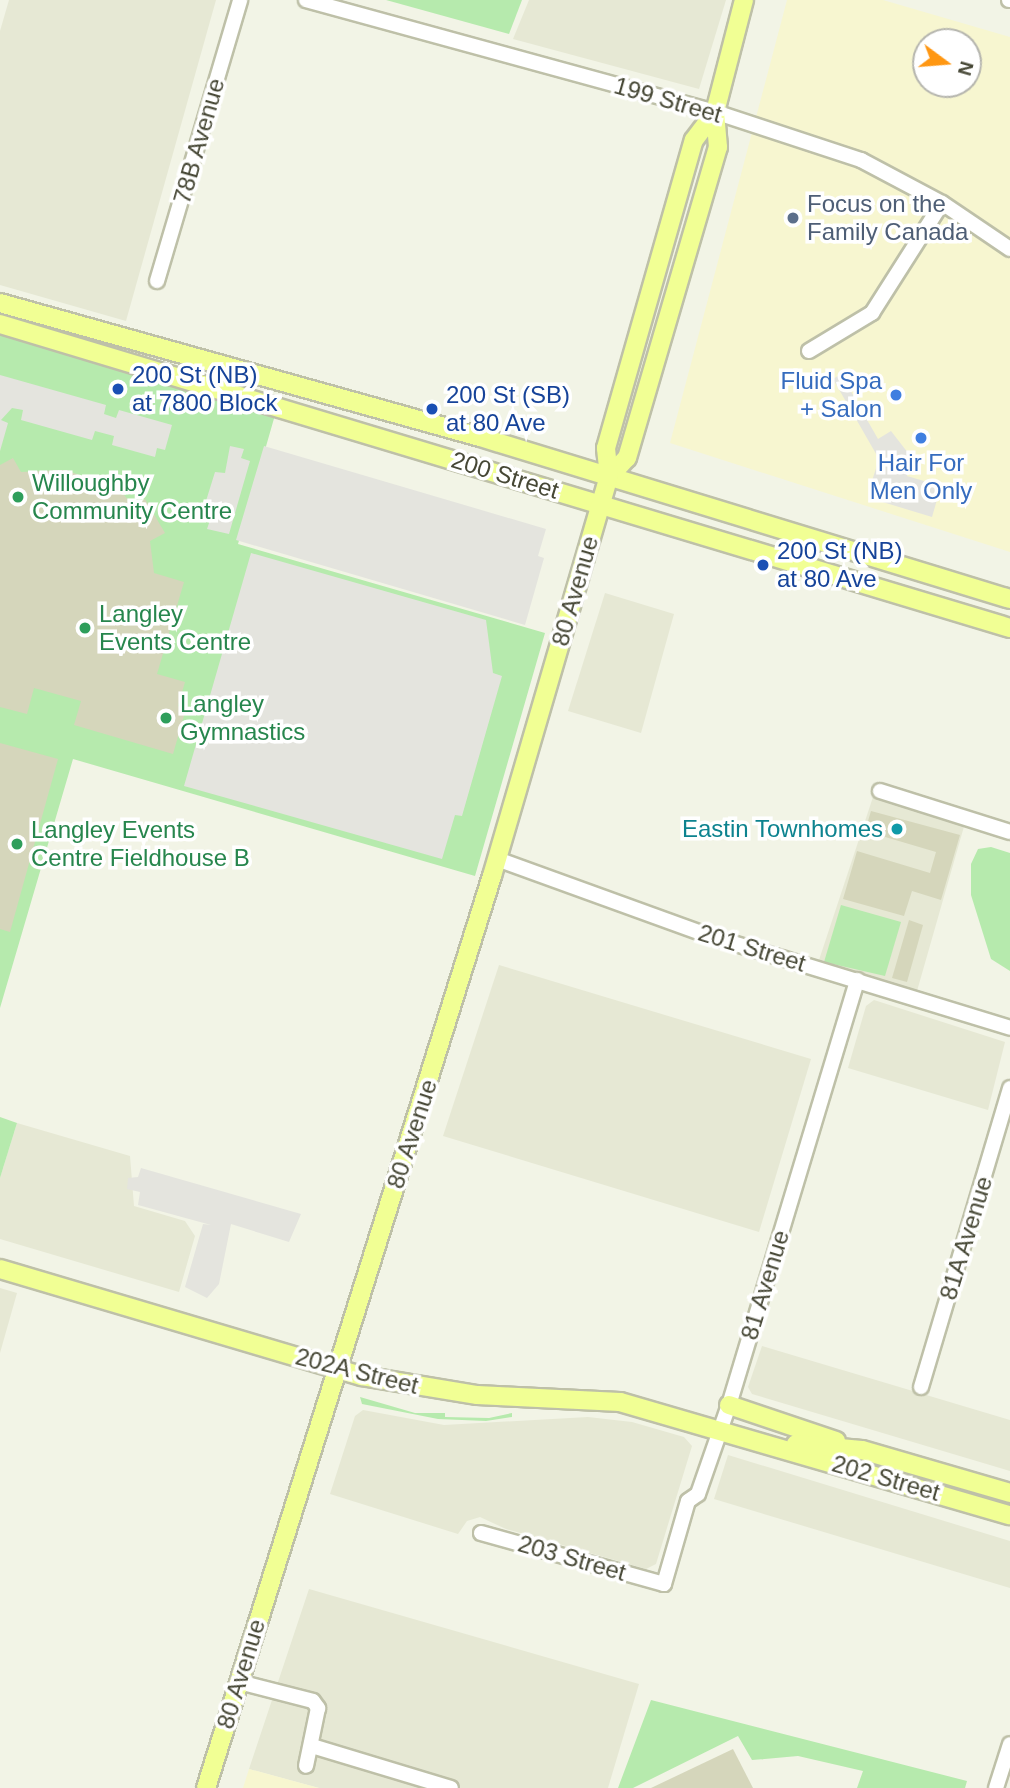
<!DOCTYPE html>
<style>
body{margin:0}
#map{position:relative;width:1010px;height:1788px;overflow:hidden;background:#f2f4e6;font-family:Arial,sans-serif}
div>[style]{position:absolute}
.residential>*{inset:0;background:#e6e8d4}
.commercial>*{inset:0;background:#f7f6d0}
.green>*{inset:0;background:#b6eaad}
.parking>*{inset:0;background:#e4e4de}
.building>*{inset:0;background:#d5d6bb}
.roads{filter:drop-shadow(2px 0 #bec0a8) drop-shadow(-2px 0 #bec0a8) drop-shadow(0 2px #bec0a8) drop-shadow(0 -2px #bec0a8)}
.minor>*{height:14px;margin:-7px;padding:0 7px;transform-origin:7px;border-radius:7px;background:#fff}
.major>*{height:18px;margin:-9px;padding:0 9px;transform-origin:9px;border-radius:9px;background:#f1ff94}
.dots>*{width:19px;height:19px;translate:-50% -50%;box-sizing:border-box;border:4px solid #fff;border-radius:50%}
span{translate:-50% -50%;white-space:nowrap;text-align:center;line-height:1.15;-webkit-text-stroke:7px #fff;paint-order:stroke}
.street-label{font-size:24px;color:#464735}
.service-label{font-size:24px;color:#4e5e75}
.left{translate:0 -50%;text-align:left}
.transit-label{font-size:24px;color:#164399}
.shop-label{font-size:24px;color:#366cbe}
.right{translate:-100% -50%;text-align:right}
.leisure-label{font-size:24px;color:#27864d}
.culture-label{font-size:24px;color:#0d838f}
.north{position:absolute;left:912px;top:28px;width:70px;height:70px;box-sizing:border-box;background:#fff;border:2px solid #b5b5ae;border-radius:50%;rotate:106deg;font-size:19px;font-weight:700;line-height:28px;text-align:center;color:#464735}
.north::after{content:'';display:block;margin:auto;width:24px;height:32px;background:#ff9712;clip-path:polygon(50% 0,100% 100%,50% 72%,0 100%)}
</style>
<div id="map">
<div class="residential">
<div style="clip-path:polygon(9px 0,216px 0,126px 321px,0 285px,0 31px)"></div>
<div style="clip-path:polygon(529px 0,726px 0,699px 89px,513px 39px)"></div>
<div style="clip-path:polygon(605px 593px,674px 614px,641px 733px,568px 711px)"></div>
<div style="clip-path:polygon(873px 797px,965px 823px,917px 991px,818px 963px)"></div>
<div style="clip-path:polygon(499px 965px,811px 1059px,759px 1232px,443px 1136px)"></div>
<div style="clip-path:polygon(874px 1000px,1005px 1042px,988px 1110px,848px 1068px,866px 1006px)"></div>
<div style="clip-path:polygon(17px 1123px,130px 1156px,134px 1206px,185px 1221px,195px 1236px,179px 1292px,0 1239px,0 1178px)"></div>
<div style="clip-path:polygon(0 1288px,17px 1293px,0 1353px)"></div>
<div style="clip-path:polygon(762px 1346px,1010px 1420px,1010px 1471px,752px 1394px,748px 1387px)"></div>
<div style="clip-path:polygon(363px 1410px,444px 1425px,588px 1417px,632px 1422px,684px 1437px,692px 1446px,656px 1564px,646px 1569px,506px 1529px,480px 1517px,467px 1521px,458px 1534px,330px 1494px,355px 1416px)"></div>
<div style="clip-path:polygon(728px 1455px,1010px 1541px,1010px 1588px,714px 1499px)"></div>
<div style="clip-path:polygon(309px 1589px,639px 1684px,608px 1788px,319px 1788px,249px 1769px)"></div>
</div>
<div class="commercial">
<div style="clip-path:polygon(evenodd,787px 0,883px 0,1010px 37px,1010px 552px,670px 443px,787px 0,926px 42px,968px 42px,968px 84px,926px 84px,926px 42px)"></div>
<div style="clip-path:polygon(249px 1769px,319px 1788px,243px 1788px)"></div>
</div>
<div class="green">
<div style="clip-path:polygon(386px 0,522px 0,509px 34px)"></div>
<div style="clip-path:polygon(0 335px,275px 415px,238px 544px,545px 633px,475px 876px,73px 759px,0 1008px)"></div>
<div style="clip-path:polygon(991px 847px,1010px 853px,1010px 971px,991px 959px,971px 895px,971px 864px,978px 849px)"></div>
<div style="clip-path:polygon(841px 905px,901px 922px,885px 976px,824px 962px)"></div>
<div style="clip-path:polygon(0 1117px,17px 1123px,0 1178px)"></div>
<div style="clip-path:polygon(360px 1397px,415px 1413px,445px 1413px,445px 1417px,489px 1418px,512px 1413px,512px 1417px,486px 1421px,438px 1419px,362px 1404px)"></div>
<div style="clip-path:polygon(651px 1700px,967px 1781px,965px 1788px,857px 1788px,863px 1771px,798px 1756px,752px 1760px,738px 1736px,633px 1788px,618px 1788px)"></div>
</div>
<div class="parking">
<div style="clip-path:polygon(841px 374px,878px 439px,891px 431px,912px 458px,907px 476px,941px 486px,932px 517px,876px 500px,880px 490px,870px 487px,879px 459px,833px 379px)"></div>
<div style="clip-path:polygon(0 375px,106px 405px,104px 414px,116px 418px,119px 410px,172px 425px,165px 450px,157px 448px,155px 457px,112px 445px,114px 436px,95px 431px,92px 440px,21px 420px,23px 410px,12px 408px,1px 420px,8px 423px,0 451px)"></div>
<div style="clip-path:polygon(230px 446px,244px 449px,241px 458px,250px 461px,229px 534px,207px 529px,210px 520px,201px 517px,215px 472px,225px 473px)"></div>
<div style="clip-path:polygon(264px 446px,546px 529px,538px 556px,544px 558px,525px 625px,236px 540px)"></div>
<div style="clip-path:polygon(251px 553px,486px 620px,493px 673px,502px 676px,462px 816px,455px 815px,442px 859px,184px 786px)"></div>
<div style="clip-path:polygon(141px 1168px,301px 1214px,289px 1242px,231px 1224px,219px 1284px,207px 1298px,185px 1287px,203px 1224px,211px 1225px,138px 1205px,140px 1192px,127px 1189px,128px 1178px,138px 1177px)"></div>
</div>
<div class="building">
<div style="clip-path:polygon(13px 458px,21px 472px,66px 470px,121px 491px,132px 505px,145px 499px,165px 533px,150px 541px,154px 573px,184px 582px,157px 674px,185px 682px,178px 706px,186px 709px,173px 754px,74px 725px,81px 701px,34px 688px,27px 714px,0 707px,0 465px)"></div>
<div style="clip-path:polygon(0 743px,58px 759px,10px 932px,0 929px)"></div>
<div style="clip-path:polygon(871px 811px,960px 835px,941px 900px,912px 891px,904px 916px,843px 899px,857px 851px,930px 873px,936px 852px,865px 831px)"></div>
<div style="clip-path:polygon(909px 920px,923px 925px,907px 982px,892px 978px)"></div>
<div style="clip-path:polygon(733px 1749px,753px 1788px,651px 1788px)"></div>
</div>
<div class="roads">
<div class="minor">
<div style="left:306px;top:0;width:424px;rotate:15.3deg"></div>
<div style="left:715px;top:112px;width:154px;rotate:18.2deg"></div>
<div style="left:861px;top:160px;width:92px;rotate:28deg"></div>
<div style="left:942px;top:203px;width:82px;rotate:34.1deg"></div>
<div style="left:1009px;top:0;width:1px"></div>
<div style="left:157px;top:281px;width:293px;rotate:-73.5deg"></div>
<div style="left:809px;top:351px;width:74px;rotate:-31.1deg"></div>
<div style="left:872px;top:313px;width:130px;rotate:-57.5deg"></div>
<div style="left:880px;top:791px;width:136px;rotate:17.5deg"></div>
<div style="left:497px;top:859px;width:226px;rotate:19.9deg"></div>
<div style="left:710px;top:936px;width:314px;rotate:17deg"></div>
<div style="left:921px;top:1387px;width:312px;rotate:-73.4deg"></div>
<div style="left:481px;top:1533px;width:190px;rotate:15.6deg"></div>
<div style="left:664px;top:1584px;width:86px;rotate:-73.9deg"></div>
<div style="left:688px;top:1501px;width:12px;rotate:-35deg"></div>
<div style="left:698px;top:1494px;width:94px;rotate:-70.8deg"></div>
<div style="left:729px;top:1405px;width:444px;rotate:-73.2deg"></div>
<div style="left:239px;top:1682px;width:76px;rotate:14.4deg"></div>
<div style="left:313px;top:1701px;width:9px;rotate:54deg"></div>
<div style="left:318px;top:1708px;width:59px;rotate:101.7deg"></div>
<div style="left:312px;top:1746px;width:145px;rotate:16.8deg"></div>
<div style="left:996px;top:1788px;width:46px;rotate:-72.3deg"></div>
</div>
<div class="major">
<div style="left:0;top:303px;width:498px;rotate:15.6deg"></div>
<div style="left:480px;top:437px;width:554px;rotate:17deg"></div>
<div style="left:0;top:324px;width:1055px;rotate:16.75deg"></div>
<div style="left:609px;top:477px;width:26px;rotate:-47deg"></div>
<div style="left:627px;top:458px;width:324px;rotate:-73.7deg"></div>
<div style="left:718px;top:147px;width:35px;rotate:-95deg"></div>
<div style="left:715px;top:112px;width:116px;rotate:-75.5deg"></div>
<div style="left:0;top:1269px;width:377px;rotate:16.5deg"></div>
<div style="left:362px;top:1376px;width:117px;rotate:9.4deg"></div>
<div style="left:477px;top:1395px;width:143px;rotate:2.8deg"></div>
<div style="left:620px;top:1402px;width:406px;rotate:16.2deg"></div>
<div style="left:729px;top:1405px;width:113px;rotate:18.6deg"></div>
<div style="left:796px;top:1444px;width:66px;rotate:5.2deg"></div>
<div style="left:862px;top:1450px;width:154px;rotate:16.2deg"></div>
<div style="left:206px;top:1788px;width:956px;rotate:-72.59deg"></div>
<div style="left:492px;top:876px;width:416px;rotate:-73.7deg"></div>
<div style="left:609px;top:477px;width:29px;rotate:-96deg"></div>
<div style="left:606px;top:448px;width:320px;rotate:-74.1deg"></div>
<div style="left:694px;top:140px;width:35px;rotate:-53deg"></div>
</div>
</div>
<div class="dots">
<div style="left:793px;top:218px;background:#5c6f8a"></div>
<div style="left:118px;top:389px;background:#1a4fb4"></div>
<div style="left:896px;top:395px;background:#3f7fe0"></div>
<div style="left:432px;top:409px;background:#1a4fb4"></div>
<div style="left:921px;top:438px;background:#3f7fe0"></div>
<div style="left:18px;top:497px;background:#2e9e5b"></div>
<div style="left:763px;top:565px;background:#1a4fb4"></div>
<div style="left:85px;top:628px;background:#2e9e5b"></div>
<div style="left:166px;top:718px;background:#2e9e5b"></div>
<div style="left:897px;top:829px;background:#0f9aa8"></div>
<div style="left:17px;top:844px;background:#2e9e5b"></div>
</div>
<div class="street-label">
<span style="left:668px;top:100px;rotate:16deg">199 Street</span>
<span style="left:199px;top:141px;rotate:-74deg">78B Avenue</span>
<span style="left:505px;top:475px;rotate:17deg">200 Street</span>
<span style="left:575px;top:591px;rotate:-74deg">80 Avenue</span>
<span style="left:752px;top:948px;rotate:17deg">201 Street</span>
<span style="left:412px;top:1134px;rotate:-72deg">80 Avenue</span>
<span style="left:966px;top:1238px;rotate:-73deg">81A Avenue</span>
<span style="left:765px;top:1285px;rotate:-73deg">81 Avenue</span>
<span style="left:357px;top:1371px;rotate:14deg">202A Street</span>
<span style="left:886px;top:1478px;rotate:16deg">202 Street</span>
<span style="left:572px;top:1558px;rotate:16deg">203 Street</span>
<span style="left:241px;top:1674px;rotate:-73deg">80 Avenue</span>
</div>
<div class="service-label">
<span class="left" style="left:807px;top:218px">Focus on the<br>Family Canada</span>
</div>
<div class="transit-label">
<span class="left" style="left:132px;top:389px">200 St (NB)<br>at 7800 Block</span>
<span class="left" style="left:446px;top:409px">200 St (SB)<br>at 80 Ave</span>
<span class="left" style="left:777px;top:565px">200 St (NB)<br>at 80 Ave</span>
</div>
<div class="shop-label">
<span class="right" style="left:882px;top:395px">Fluid Spa<br>+ Salon</span>
<span style="left:921px;top:477px">Hair For<br>Men Only</span>
</div>
<div class="leisure-label">
<span class="left" style="left:32px;top:497px">Willoughby<br>Community Centre</span>
<span class="left" style="left:99px;top:628px">Langley<br>Events Centre</span>
<span class="left" style="left:180px;top:718px">Langley<br>Gymnastics</span>
<span class="left" style="left:31px;top:844px">Langley Events<br>Centre Fieldhouse B</span>
</div>
<div class="culture-label">
<span class="right" style="left:883px;top:829px">Eastin Townhomes</span>
</div>
<div class="north">N</div>
</div>
